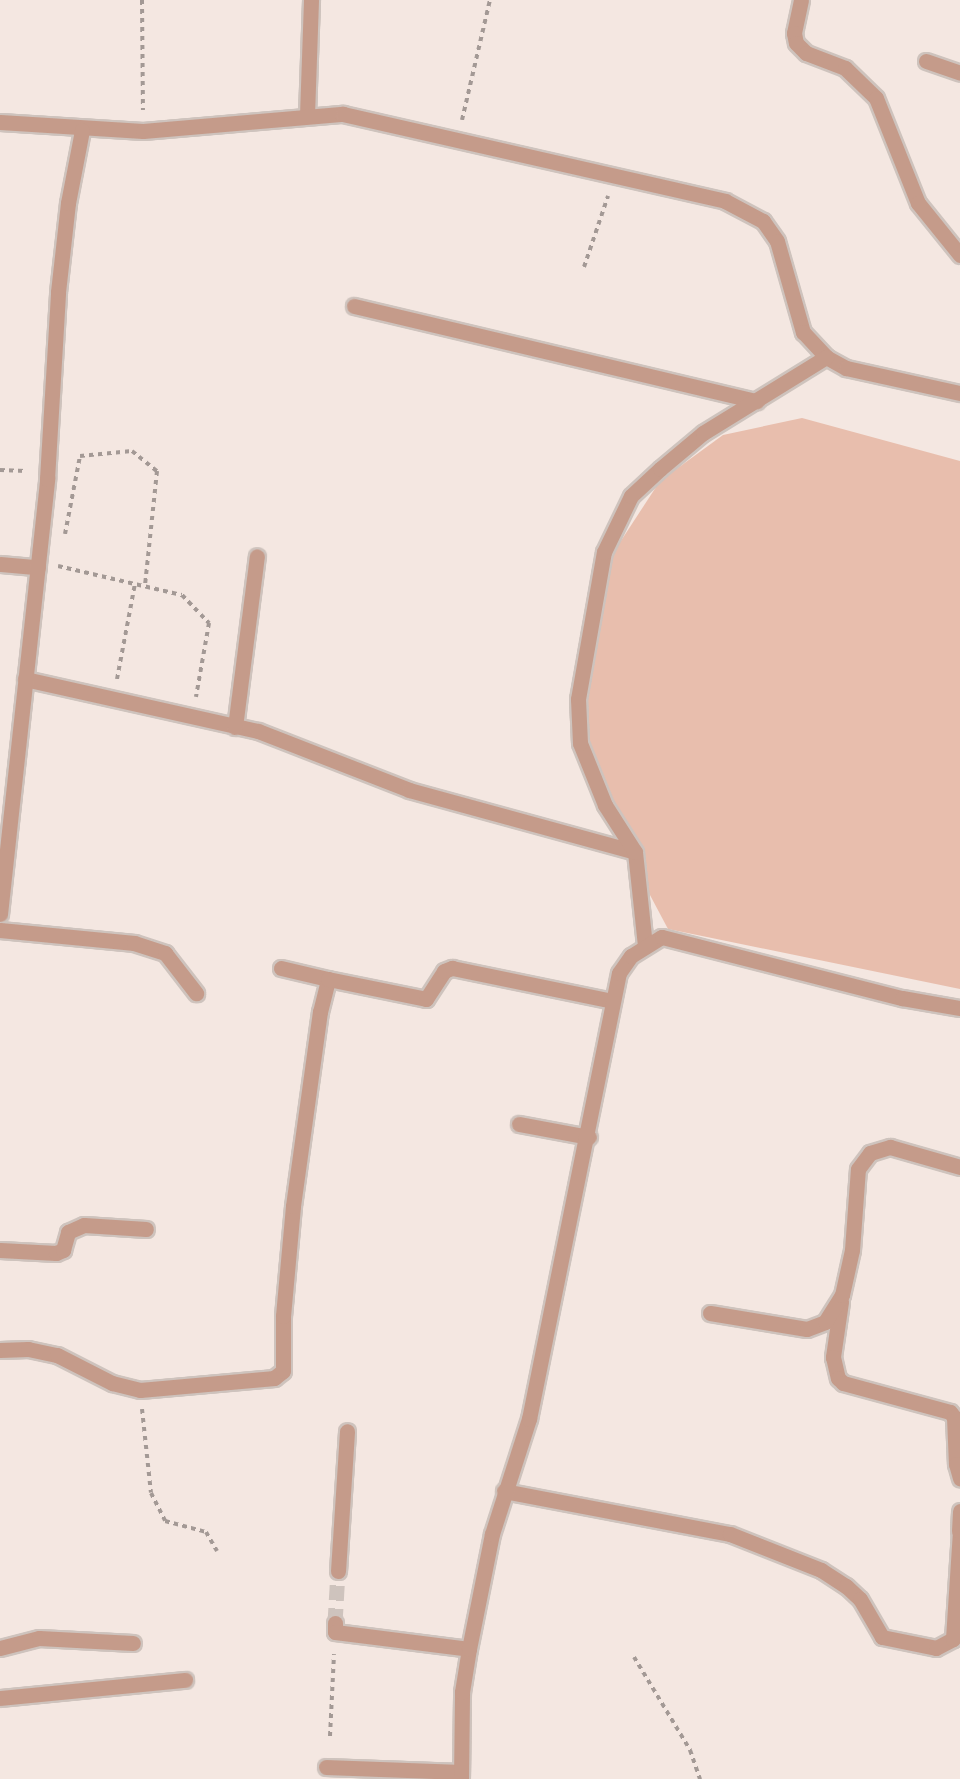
<!DOCTYPE html>
<style>
body{margin:0}
#map{position:relative;width:960px;height:1779px;overflow:hidden;background:#f4e7e1;font-family:Quicksand,sans-serif}
div>[style]{position:absolute}
.green>*{inset:0;background:#e8bead}
.minor-tunnel>*{height:15px;margin-top:-7.5px;transform-origin:0;background:repeating-linear-gradient(90deg,#cec3bd 0 15px,transparent 0 23px)}
.path>*{height:4px;margin-top:-2px;transform-origin:0;background:repeating-linear-gradient(90deg,#a39995 0 4.5px,transparent 0 9px)}
.roads{filter:drop-shadow(2px 0 #cec3bd) drop-shadow(-2px 0 #cec3bd) drop-shadow(0 2px #cec3bd) drop-shadow(0 -2px #cec3bd)}
.minor>*{height:15px;margin:-7.5px;padding:0 7.5px;transform-origin:7.5px;border-radius:7.5px;background:#c59b8a}
span{translate:-50% -50%;white-space:nowrap;text-align:center;line-height:1.15;-webkit-text-stroke:6px #f4e7e1;paint-order:stroke}
</style>
<div id="map">
<div class="green">
<div style="clip-path:polygon(802px 418px,960px 461px,960px 989px,668px 929px,583px 769px,582px 682px,611px 556px,660px 481px,723px 435px)"></div>
</div>
<div class="minor-tunnel">
<div style="left:335px;top:1623px;width:52px;rotate:-86.7deg"></div>
</div>
<div class="path">
<div style="left:142px;top:0;width:110px;rotate:89.5deg"></div>
<div style="left:462px;top:120px;width:123px;rotate:-76.9deg"></div>
<div style="left:584px;top:267px;width:75px;rotate:-71.3deg"></div>
<div style="left:0;top:470px;width:26px;rotate:2deg"></div>
<div style="left:65px;top:534px;width:79px;rotate:-79.1deg"></div>
<div style="left:80px;top:456px;width:52px;rotate:-5.5deg"></div>
<div style="left:132px;top:451px;width:32px;rotate:39deg"></div>
<div style="left:157px;top:471px;width:116px;rotate:96deg"></div>
<div style="left:58px;top:566px;width:127px;rotate:13.2deg"></div>
<div style="left:182px;top:595px;width:39px;rotate:46deg"></div>
<div style="left:209px;top:623px;width:75px;rotate:100deg"></div>
<div style="left:117px;top:679px;width:97px;rotate:-79.3deg"></div>
<div style="left:142px;top:1409px;width:84px;rotate:83.9deg"></div>
<div style="left:151px;top:1493px;width:31px;rotate:63deg"></div>
<div style="left:165px;top:1521px;width:42px;rotate:15deg"></div>
<div style="left:206px;top:1532px;width:22px;rotate:60deg"></div>
<div style="left:634px;top:1657px;width:109px;rotate:58.9deg"></div>
<div style="left:690px;top:1750px;width:31px;rotate:71deg"></div>
<div style="left:330px;top:1736px;width:82px;rotate:-87.2deg"></div>
</div>
<div class="roads">
<div class="minor">
<div style="left:801px;top:0;width:34px;rotate:102deg"></div>
<div style="left:794px;top:33px;width:10px;rotate:79deg"></div>
<div style="left:796px;top:43px;width:14px;rotate:45deg"></div>
<div style="left:806px;top:53px;width:42px;rotate:21deg"></div>
<div style="left:845px;top:68px;width:43px;rotate:44.1deg"></div>
<div style="left:876px;top:98px;width:113px;rotate:68.2deg"></div>
<div style="left:918px;top:203px;width:67px;rotate:51.1deg"></div>
<div style="left:926px;top:61px;width:36px;rotate:19deg"></div>
<div style="left:307px;top:115px;width:115px;rotate:-88deg"></div>
<div style="left:0;top:122px;width:143px;rotate:3.6deg"></div>
<div style="left:143px;top:131px;width:201px;rotate:-4.9deg"></div>
<div style="left:343px;top:114px;width:392px;rotate:12.8deg"></div>
<div style="left:725px;top:201px;width:43px;rotate:27.8deg"></div>
<div style="left:763px;top:221px;width:24px;rotate:55deg"></div>
<div style="left:777px;top:241px;width:95px;rotate:74.1deg"></div>
<div style="left:803px;top:332px;width:34px;rotate:47deg"></div>
<div style="left:826px;top:357px;width:23px;rotate:29deg"></div>
<div style="left:846px;top:368px;width:117px;rotate:12.4deg"></div>
<div style="left:354px;top:306px;width:414px;rotate:13.3deg"></div>
<div style="left:0;top:564px;width:38px;rotate:5deg"></div>
<div style="left:25px;top:679px;width:239px;rotate:12.6deg"></div>
<div style="left:258px;top:731px;width:162px;rotate:21.3deg"></div>
<div style="left:409px;top:790px;width:234px;rotate:15.3deg"></div>
<div style="left:635px;top:852px;width:95px;rotate:83.9deg"></div>
<div style="left:235px;top:727px;width:172px;rotate:-82.7deg"></div>
<div style="left:635px;top:852px;width:56px;rotate:-122.6deg"></div>
<div style="left:605px;top:805px;width:67px;rotate:-112deg"></div>
<div style="left:580px;top:743px;width:44px;rotate:-92.6deg"></div>
<div style="left:578px;top:699px;width:149px;rotate:-80deg"></div>
<div style="left:604px;top:552px;width:62px;rotate:-64.3deg"></div>
<div style="left:631px;top:496px;width:40px;rotate:-43deg"></div>
<div style="left:660px;top:469px;width:56px;rotate:-39.9deg"></div>
<div style="left:703px;top:433px;width:145px;rotate:-31.7deg"></div>
<div style="left:0;top:914px;width:438px;rotate:-83.8deg"></div>
<div style="left:47px;top:479px;width:187px;rotate:-86.6deg"></div>
<div style="left:58px;top:292px;width:90px;rotate:-83.6deg"></div>
<div style="left:68px;top:203px;width:74px;rotate:-79.1deg"></div>
<div style="left:0;top:930px;width:135px;rotate:5.5deg"></div>
<div style="left:134px;top:943px;width:33px;rotate:18deg"></div>
<div style="left:165px;top:953px;width:51px;rotate:52.2deg"></div>
<div style="left:281px;top:968px;width:48px;rotate:13.2deg"></div>
<div style="left:519px;top:1124px;width:71px;rotate:10.5deg"></div>
<div style="left:0;top:1250px;width:56px;rotate:3.1deg"></div>
<div style="left:56px;top:1253px;width:8px;rotate:-23deg"></div>
<div style="left:63px;top:1250px;width:19px;rotate:-74deg"></div>
<div style="left:68px;top:1232px;width:17px;rotate:-24deg"></div>
<div style="left:84px;top:1225px;width:62px;rotate:3.7deg"></div>
<div style="left:841px;top:1302px;width:56px;rotate:98.3deg"></div>
<div style="left:833px;top:1357px;width:22px;rotate:77deg"></div>
<div style="left:838px;top:1378px;width:7px;rotate:45deg"></div>
<div style="left:843px;top:1383px;width:111px;rotate:15.2deg"></div>
<div style="left:950px;top:1412px;width:6px;rotate:51deg"></div>
<div style="left:954px;top:1417px;width:47px;rotate:87.6deg"></div>
<div style="left:956px;top:1464px;width:15px;rotate:74deg"></div>
<div style="left:710px;top:1313px;width:98px;rotate:9.4deg"></div>
<div style="left:807px;top:1329px;width:19px;rotate:-21deg"></div>
<div style="left:825px;top:1322px;width:32px;rotate:-58deg"></div>
<div style="left:842px;top:1295px;width:46px;rotate:-77.5deg"></div>
<div style="left:852px;top:1250px;width:81px;rotate:-85.8deg"></div>
<div style="left:858px;top:1169px;width:20px;rotate:-53deg"></div>
<div style="left:870px;top:1153px;width:21px;rotate:-17deg"></div>
<div style="left:890px;top:1147px;width:73px;rotate:15.9deg"></div>
<div style="left:0;top:1350px;width:28px;rotate:-2deg"></div>
<div style="left:28px;top:1349px;width:30px;rotate:12deg"></div>
<div style="left:57px;top:1355px;width:62px;rotate:27deg"></div>
<div style="left:112px;top:1383px;width:29px;rotate:14deg"></div>
<div style="left:140px;top:1390px;width:135px;rotate:-5.1deg"></div>
<div style="left:274px;top:1378px;width:11px;rotate:-38deg"></div>
<div style="left:283px;top:1371px;width:55px;rotate:-90deg"></div>
<div style="left:283px;top:1316px;width:110px;rotate:-84.8deg"></div>
<div style="left:293px;top:1206px;width:196px;rotate:-82.1deg"></div>
<div style="left:320px;top:1012px;width:34px;rotate:-76deg"></div>
<div style="left:328px;top:979px;width:100px;rotate:11.5deg"></div>
<div style="left:426px;top:999px;width:33px;rotate:-57deg"></div>
<div style="left:444px;top:971px;width:9px;rotate:-21deg"></div>
<div style="left:452px;top:968px;width:164px;rotate:11.6deg"></div>
<div style="left:504px;top:1491px;width:230px;rotate:10.8deg"></div>
<div style="left:730px;top:1534px;width:98px;rotate:21.6deg"></div>
<div style="left:821px;top:1570px;width:30px;rotate:33deg"></div>
<div style="left:846px;top:1586px;width:19px;rotate:43deg"></div>
<div style="left:860px;top:1599px;width:44px;rotate:59.9deg"></div>
<div style="left:882px;top:1637px;width:55px;rotate:11.5deg"></div>
<div style="left:936px;top:1648px;width:19px;rotate:-28deg"></div>
<div style="left:953px;top:1639px;width:108px;rotate:-86.3deg"></div>
<div style="left:959px;top:1531px;width:20px;rotate:-87deg"></div>
<div style="left:338px;top:1571px;width:140px;rotate:-86.3deg"></div>
<div style="left:335px;top:1623px;width:9px;rotate:90deg"></div>
<div style="left:335px;top:1632px;width:135px;rotate:7.2deg"></div>
<div style="left:0;top:1648px;width:40px;rotate:-14.4deg"></div>
<div style="left:39px;top:1638px;width:94px;rotate:3deg"></div>
<div style="left:0;top:1698px;width:186px;rotate:-5.6deg"></div>
<div style="left:326px;top:1767px;width:135px;rotate:2.1deg"></div>
<div style="left:461px;top:1779px;width:87px;rotate:-89.3deg"></div>
<div style="left:462px;top:1692px;width:44px;rotate:-80.8deg"></div>
<div style="left:469px;top:1649px;width:117px;rotate:-78.7deg"></div>
<div style="left:492px;top:1534px;width:121px;rotate:-72.2deg"></div>
<div style="left:529px;top:1419px;width:455px;rotate:-78.6deg"></div>
<div style="left:619px;top:973px;width:21px;rotate:-55deg"></div>
<div style="left:631px;top:956px;width:36px;rotate:-32deg"></div>
<div style="left:662px;top:937px;width:248px;rotate:14.3deg"></div>
<div style="left:902px;top:998px;width:59px;rotate:9.8deg"></div>
</div>
</div>
</div>
